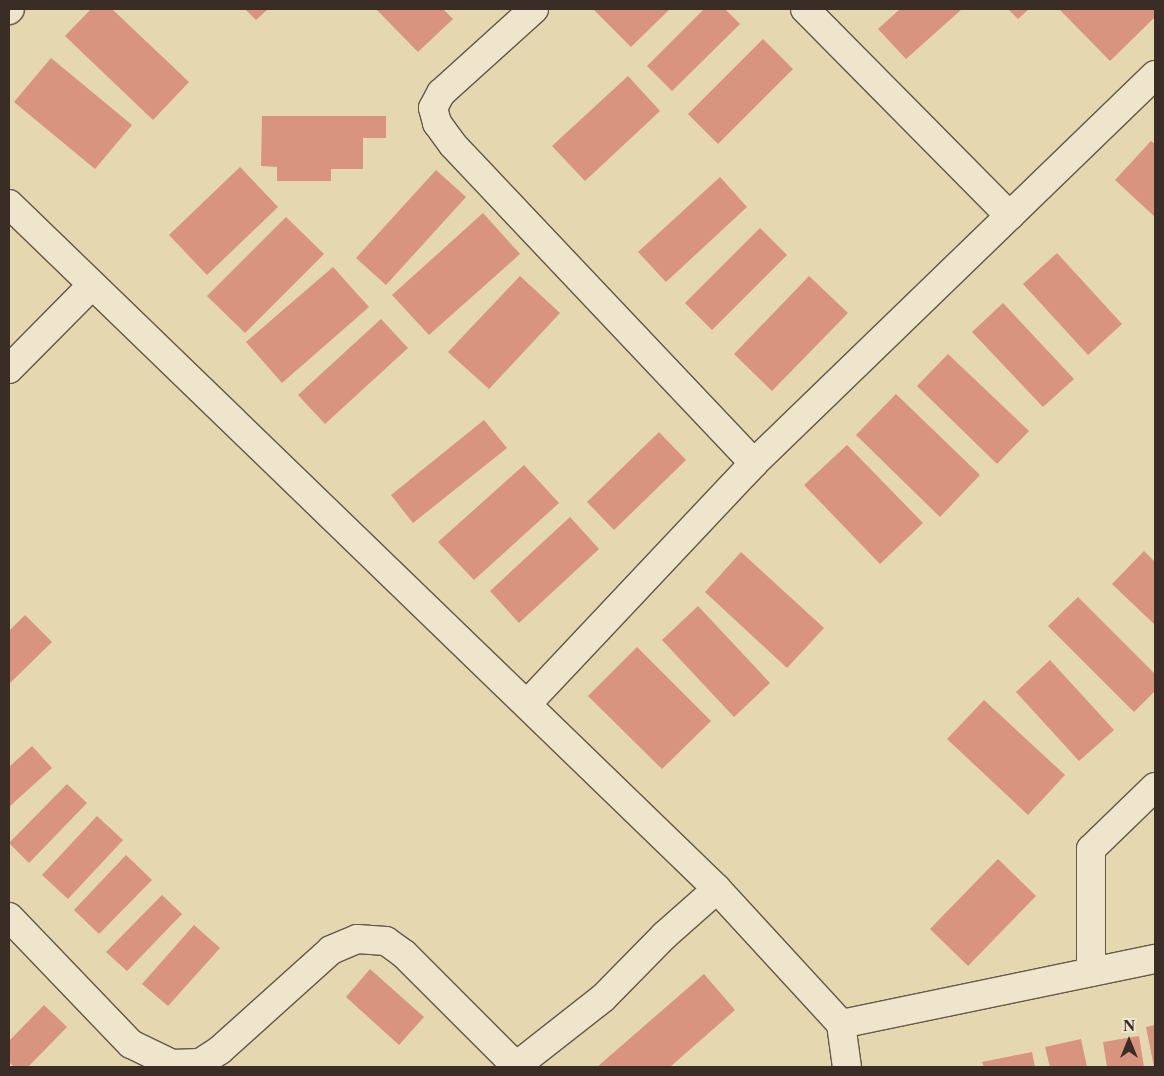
<!DOCTYPE html>
<style>
body{margin:0}
#map{position:relative;width:1164px;height:1076px;overflow:hidden;background:#e5d7b0;font-family:"Libre Caslon Text",serif}
div>[style]{position:absolute}
.building>*{inset:0;background:#d8947e}
.roads{filter:drop-shadow(1px 0 #655848) drop-shadow(-1px 0 #655848) drop-shadow(0 1px #655848) drop-shadow(0 -1px #655848)}
.street>*{height:28px;margin:-14px;padding:0 14px;transform-origin:14px;border-radius:14px;background:#eee5cc}
span{translate:-50% -50%;white-space:nowrap;text-align:center;line-height:1.15;-webkit-text-stroke:4px #eee5cc;paint-order:stroke}
.frame{position:absolute;inset:0;border:10px solid #3a2d25;pointer-events:none}
.north{position:absolute;left:1104px;top:1016px;width:50px;height:50px;-webkit-text-stroke:4px #eee5cc;paint-order:stroke;rotate:0deg;font-size:14px;font-weight:700;line-height:20px;text-align:center;color:#3a2d25}
.north::after{content:'';display:block;margin:auto;width:18px;height:22px;background:#3a2d25;clip-path:polygon(50% 0,100% 100%,50% 72%,0 100%)}
</style>
<div id="map">
<div class="building">
<div style="clip-path:polygon(91px 9px,112px 9px,189px 82px,153px 120px,65px 36px)"></div>
<div style="clip-path:polygon(245px 9px,268px 9px,256px 20px)"></div>
<div style="clip-path:polygon(376px 9px,443px 9px,453px 19px,418px 52px)"></div>
<div style="clip-path:polygon(593px 9px,670px 9px,631px 47px)"></div>
<div style="clip-path:polygon(704px 9px,725px 9px,740px 24px,672px 91px,647px 66px)"></div>
<div style="clip-path:polygon(900px 9px,962px 9px,906px 59px,878px 29px)"></div>
<div style="clip-path:polygon(1008px 9px,1029px 9px,1018px 19px)"></div>
<div style="clip-path:polygon(1059px 9px,1155px 9px,1155px 17px,1110px 61px)"></div>
<div style="clip-path:polygon(763px 39px,793px 69px,718px 144px,688px 114px)"></div>
<div style="clip-path:polygon(51px 58px,132px 125px,95px 169px,14px 102px)"></div>
<div style="clip-path:polygon(628px 76px,660px 111px,585px 181px,552px 146px)"></div>
<div style="clip-path:polygon(262px 116px,386px 116px,386px 138px,363px 138px,363px 169px,331px 169px,331px 181px,277px 181px,277px 167px,261px 166px)"></div>
<div style="clip-path:polygon(1151px 141px,1155px 144px,1155px 217px,1115px 180px)"></div>
<div style="clip-path:polygon(240px 167px,278px 207px,207px 275px,169px 235px)"></div>
<div style="clip-path:polygon(436px 170px,466px 197px,386px 285px,356px 258px)"></div>
<div style="clip-path:polygon(720px 177px,747px 207px,666px 282px,638px 252px)"></div>
<div style="clip-path:polygon(483px 213px,520px 254px,429px 335px,392px 295px)"></div>
<div style="clip-path:polygon(286px 217px,324px 254px,245px 333px,207px 296px)"></div>
<div style="clip-path:polygon(760px 228px,787px 255px,712px 330px,685px 303px)"></div>
<div style="clip-path:polygon(1057px 253px,1122px 324px,1088px 355px,1023px 284px)"></div>
<div style="clip-path:polygon(333px 267px,369px 307px,282px 383px,246px 342px)"></div>
<div style="clip-path:polygon(520px 276px,560px 313px,489px 389px,448px 352px)"></div>
<div style="clip-path:polygon(809px 276px,848px 313px,772px 391px,734px 354px)"></div>
<div style="clip-path:polygon(1003px 303px,1074px 379px,1043px 407px,972px 332px)"></div>
<div style="clip-path:polygon(381px 319px,408px 348px,325px 424px,298px 395px)"></div>
<div style="clip-path:polygon(948px 354px,1029px 431px,997px 464px,917px 386px)"></div>
<div style="clip-path:polygon(896px 394px,980px 475px,940px 517px,856px 435px)"></div>
<div style="clip-path:polygon(484px 420px,507px 448px,413px 523px,391px 495px)"></div>
<div style="clip-path:polygon(659px 432px,686px 460px,614px 530px,587px 502px)"></div>
<div style="clip-path:polygon(847px 445px,923px 523px,880px 564px,804px 485px)"></div>
<div style="clip-path:polygon(524px 465px,559px 503px,474px 580px,438px 542px)"></div>
<div style="clip-path:polygon(570px 517px,599px 549px,519px 623px,490px 591px)"></div>
<div style="clip-path:polygon(1144px 551px,1155px 562px,1155px 625px,1112px 584px)"></div>
<div style="clip-path:polygon(741px 552px,824px 628px,787px 668px,705px 592px)"></div>
<div style="clip-path:polygon(1078px 597px,1155px 674px,1155px 691px,1134px 712px,1048px 626px)"></div>
<div style="clip-path:polygon(698px 606px,770px 683px,734px 717px,662px 640px)"></div>
<div style="clip-path:polygon(25px 615px,52px 642px,9px 684px,9px 631px)"></div>
<div style="clip-path:polygon(637px 647px,711px 721px,662px 769px,588px 696px)"></div>
<div style="clip-path:polygon(1050px 660px,1114px 730px,1079px 761px,1016px 692px)"></div>
<div style="clip-path:polygon(984px 700px,1065px 775px,1028px 815px,947px 739px)"></div>
<div style="clip-path:polygon(32px 746px,52px 768px,9px 807px,9px 767px)"></div>
<div style="clip-path:polygon(67px 784px,87px 803px,29px 863px,9px 843px)"></div>
<div style="clip-path:polygon(97px 816px,123px 840px,68px 899px,42px 875px)"></div>
<div style="clip-path:polygon(126px 855px,152px 880px,99px 934px,74px 910px)"></div>
<div style="clip-path:polygon(998px 859px,1036px 896px,968px 966px,930px 929px)"></div>
<div style="clip-path:polygon(162px 895px,182px 914px,127px 971px,106px 952px)"></div>
<div style="clip-path:polygon(194px 925px,220px 948px,168px 1006px,142px 984px)"></div>
<div style="clip-path:polygon(370px 969px,424px 1017px,399px 1045px,346px 997px)"></div>
<div style="clip-path:polygon(704px 974px,735px 1010px,670px 1067px,597px 1067px)"></div>
<div style="clip-path:polygon(44px 1005px,67px 1027px,28px 1067px,14px 1067px,9px 1062px,9px 1041px)"></div>
<div style="clip-path:polygon(1155px 1025px,1155px 1067px,1154px 1067px,1146px 1027px)"></div>
<div style="clip-path:polygon(1139px 1036px,1144px 1067px,1107px 1067px,1103px 1042px)"></div>
<div style="clip-path:polygon(1081px 1039px,1087px 1067px,1050px 1067px,1045px 1047px)"></div>
<div style="clip-path:polygon(1032px 1052px,1035px 1067px,984px 1067px,982px 1062px)"></div>
</div>
<div class="roads">
<div class="street">
<div style="left:534px;top:9px;width:125px;rotate:137.9deg"></div>
<div style="left:441px;top:93px;width:17px;rotate:118deg"></div>
<div style="left:433px;top:108px;width:16px;rotate:75deg"></div>
<div style="left:437px;top:123px;width:27px;rotate:54deg"></div>
<div style="left:453px;top:145px;width:438px;rotate:46.6deg"></div>
<div style="left:805px;top:9px;width:291px;rotate:45.3deg"></div>
<div style="left:9px;top:10px;width:1px;rotate:-45deg"></div>
<div style="left:9px;top:204px;width:985px;rotate:44.05deg"></div>
<div style="left:717px;top:889px;width:183px;rotate:47.4deg"></div>
<div style="left:841px;top:1024px;width:321px;rotate:-11.7deg"></div>
<div style="left:9px;top:369px;width:117px;rotate:-45.3deg"></div>
<div style="left:527px;top:704px;width:331px;rotate:-46.7deg"></div>
<div style="left:754px;top:463px;width:558px;rotate:-44.06deg"></div>
<div style="left:9px;top:917px;width:176px;rotate:46.2deg"></div>
<div style="left:131px;top:1044px;width:46px;rotate:26deg"></div>
<div style="left:172px;top:1064px;width:28px;rotate:-2deg"></div>
<div style="left:200px;top:1063px;width:24px;rotate:-33deg"></div>
<div style="left:220px;top:1050px;width:149px;rotate:-42deg"></div>
<div style="left:331px;top:950px;width:28px;rotate:-23deg"></div>
<div style="left:357px;top:939px;width:29px;rotate:4deg"></div>
<div style="left:386px;top:941px;width:22px;rotate:36deg"></div>
<div style="left:404px;top:954px;width:160px;rotate:45deg"></div>
<div style="left:1091px;top:972px;width:123px;rotate:-90deg"></div>
<div style="left:1091px;top:849px;width:89px;rotate:-44.1deg"></div>
<div style="left:841px;top:1024px;width:43px;rotate:82.1deg"></div>
<div style="left:515px;top:1067px;width:112px;rotate:-38.1deg"></div>
<div style="left:603px;top:998px;width:88px;rotate:-45.5deg"></div>
<div style="left:665px;top:935px;width:69px;rotate:-41.5deg"></div>
</div>
</div>
<div class="frame"></div>
<div class="north">N</div>
</div>
